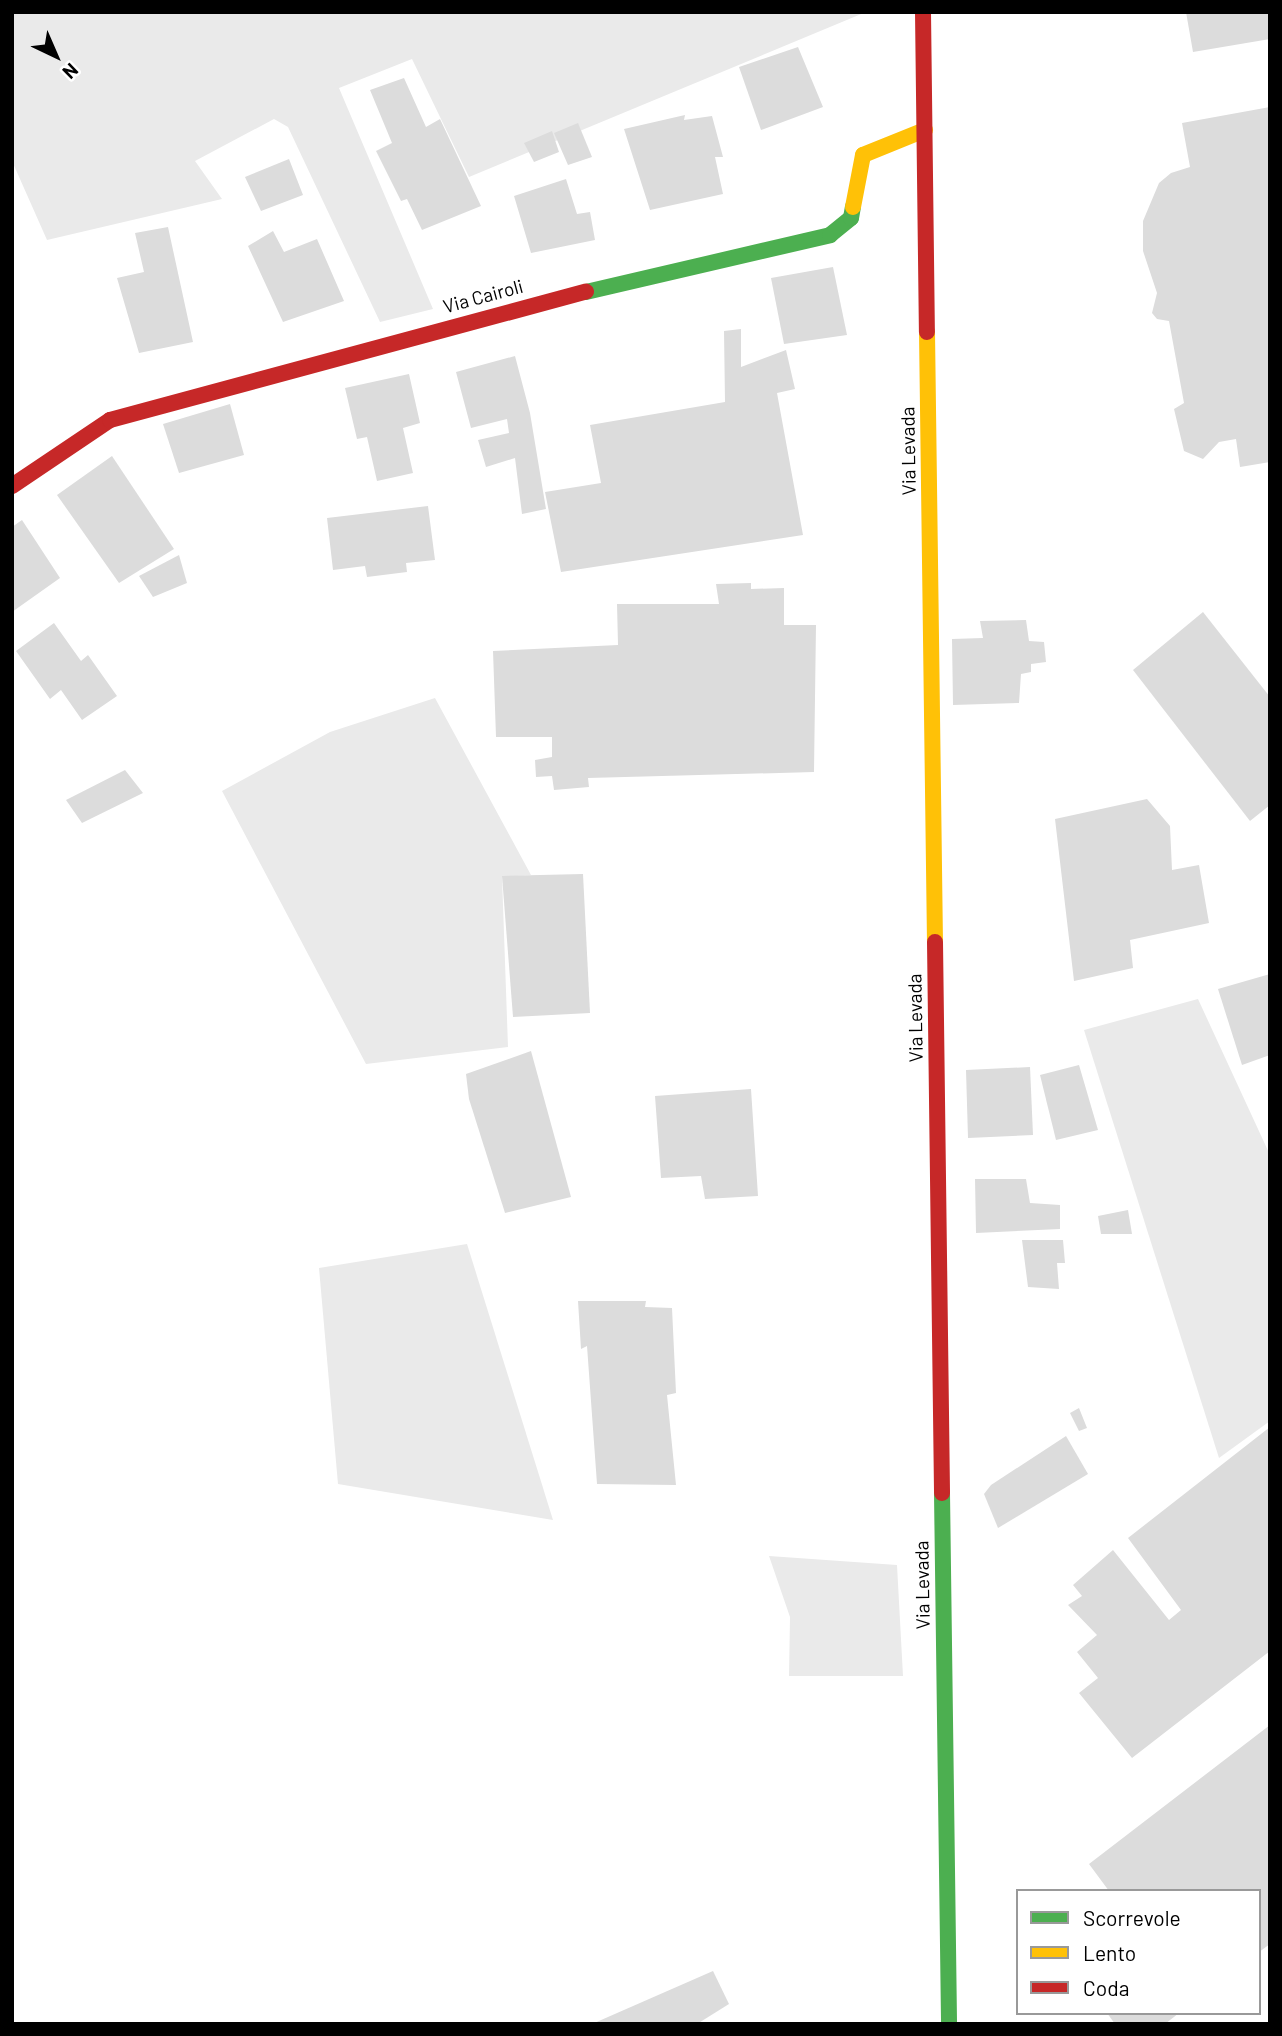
<!DOCTYPE html>
<style>
body{margin:0}
#map{position:relative;width:1282px;height:2036px;overflow:hidden;background:#fff;font-family:Barlow,sans-serif}
div>[style]{position:absolute}
.green>*{inset:0;background:#eaeaea}
.building>*{inset:0;background:#dcdcdc}
.fast>*{height:16px;margin:-8px;padding:0 8px;transform-origin:8px;border-radius:8px;background:#4caf50}
.slow>*{height:16px;margin:-8px;padding:0 8px;transform-origin:8px;border-radius:8px;background:#ffc107}
.jam>*{height:16px;margin:-8px;padding:0 8px;transform-origin:8px;border-radius:8px;background:#c62828}
span{translate:-50% -50%;white-space:nowrap;text-align:center;line-height:1.15;-webkit-text-stroke:5px #fff;paint-order:stroke}
.street-label{font-size:19px;color:#000}
.frame{position:absolute;inset:0;border:14px solid #000;pointer-events:none}
.legend{position:absolute;left:1016px;top:1889px;width:245px;height:126px;box-sizing:border-box;background:#fff;border:2px solid #999;margin:0;padding:9px 12px;list-style:none;font-size:21px;color:#000}
.legend li{display:flex;align-items:center;gap:14px;height:35px}
.legend b{width:35px;border:2px solid #999}
.north{position:absolute;left:21px;top:21px;width:70px;height:70px;-webkit-text-stroke:5px #fff;paint-order:stroke;rotate:136deg;font-size:19px;font-weight:700;line-height:28px;text-align:center;color:#000}
.north::after{content:'';display:block;margin:auto;width:24px;height:32px;background:#000;clip-path:polygon(50% 0,100% 100%,50% 72%,0 100%)}
</style>
<div id="map">
<div class="green">
<div style="clip-path:polygon(12px 12px,626px 14px,866px 12px,469px 177px,412px 59px,339px 88px,433px 309px,380px 322px,288px 127px,274px 119px,195px 161px,222px 199px,47px 240px,12px 161px)"></div>
<div style="clip-path:polygon(435px 698px,531px 875px,502px 877px,508px 1047px,366px 1064px,222px 791px,330px 732px)"></div>
<div style="clip-path:polygon(1198px 999px,1270px 1155px,1270px 1421px,1219px 1458px,1084px 1030px)"></div>
<div style="clip-path:polygon(467px 1244px,553px 1520px,338px 1484px,319px 1268px)"></div>
<div style="clip-path:polygon(769px 1556px,897px 1565px,903px 1676px,789px 1676px,790px 1617px)"></div>
</div>
<div class="building">
<div style="clip-path:polygon(1186px 12px,1270px 12px,1270px 39px,1193px 52px)"></div>
<div style="clip-path:polygon(798px 47px,823px 107px,761px 130px,739px 67px)"></div>
<div style="clip-path:polygon(404px 78px,426px 127px,440px 119px,481px 206px,422px 230px,407px 199px,401px 201px,376px 151px,392px 143px,370px 90px)"></div>
<div style="clip-path:polygon(1270px 107px,1270px 462px,1240px 467px,1236px 439px,1219px 442px,1203px 459px,1184px 451px,1174px 409px,1184px 403px,1169px 321px,1157px 319px,1152px 313px,1157px 293px,1143px 251px,1143px 221px,1159px 183px,1171px 173px,1190px 167px,1182px 123px)"></div>
<div style="clip-path:polygon(685px 115px,684px 120px,712px 116px,723px 157px,715px 157px,723px 194px,650px 210px,624px 129px)"></div>
<div style="clip-path:polygon(578px 123px,592px 157px,568px 165px,554px 133px)"></div>
<div style="clip-path:polygon(552px 131px,559px 152px,534px 162px,524px 143px)"></div>
<div style="clip-path:polygon(289px 159px,303px 195px,261px 211px,245px 177px)"></div>
<div style="clip-path:polygon(566px 179px,577px 214px,590px 212px,595px 240px,531px 253px,514px 196px)"></div>
<div style="clip-path:polygon(168px 227px,193px 342px,139px 353px,117px 278px,144px 272px,135px 233px)"></div>
<div style="clip-path:polygon(273px 231px,284px 252px,317px 239px,344px 301px,283px 322px,248px 246px)"></div>
<div style="clip-path:polygon(833px 267px,847px 335px,784px 344px,771px 278px)"></div>
<div style="clip-path:polygon(741px 329px,741px 367px,786px 350px,795px 389px,777px 393px,803px 535px,561px 572px,545px 492px,601px 483px,590px 425px,725px 402px,724px 331px)"></div>
<div style="clip-path:polygon(515px 356px,530px 413px,546px 509px,522px 514px,515px 458px,486px 467px,478px 440px,509px 433px,507px 419px,471px 428px,456px 372px)"></div>
<div style="clip-path:polygon(409px 374px,420px 423px,403px 428px,413px 473px,377px 481px,367px 437px,357px 439px,345px 388px)"></div>
<div style="clip-path:polygon(230px 404px,244px 455px,179px 473px,163px 424px)"></div>
<div style="clip-path:polygon(112px 456px,174px 549px,119px 583px,57px 495px)"></div>
<div style="clip-path:polygon(428px 506px,435px 560px,406px 563px,407px 572px,367px 577px,365px 566px,333px 570px,327px 518px)"></div>
<div style="clip-path:polygon(22px 520px,60px 578px,12px 612px,12px 527px)"></div>
<div style="clip-path:polygon(179px 555px,187px 583px,153px 597px,139px 576px)"></div>
<div style="clip-path:polygon(751px 583px,751px 589px,784px 588px,784px 625px,816px 625px,814px 772px,588px 778px,589px 787px,554px 790px,552px 776px,536px 777px,535px 760px,552px 757px,552px 737px,496px 737px,493px 651px,618px 645px,617px 604px,719px 604px,716px 584px)"></div>
<div style="clip-path:polygon(1203px 612px,1270px 697px,1270px 805px,1250px 821px,1133px 670px)"></div>
<div style="clip-path:polygon(1026px 620px,1029px 641px,1044px 642px,1046px 662px,1031px 664px,1031px 672px,1021px 674px,1019px 703px,953px 705px,952px 639px,983px 638px,980px 621px)"></div>
<div style="clip-path:polygon(54px 623px,81px 661px,88px 655px,117px 696px,82px 720px,61px 690px,50px 699px,16px 651px)"></div>
<div style="clip-path:polygon(125px 770px,143px 793px,82px 823px,66px 800px)"></div>
<div style="clip-path:polygon(1147px 799px,1170px 826px,1172px 870px,1199px 865px,1209px 923px,1130px 940px,1133px 968px,1074px 981px,1055px 819px)"></div>
<div style="clip-path:polygon(583px 874px,590px 1013px,513px 1017px,502px 876px)"></div>
<div style="clip-path:polygon(1270px 974px,1270px 1055px,1242px 1065px,1218px 989px)"></div>
<div style="clip-path:polygon(531px 1051px,571px 1197px,505px 1213px,469px 1099px,466px 1074px)"></div>
<div style="clip-path:polygon(1079px 1065px,1098px 1130px,1056px 1140px,1040px 1075px)"></div>
<div style="clip-path:polygon(1030px 1067px,1033px 1135px,968px 1138px,966px 1070px)"></div>
<div style="clip-path:polygon(751px 1089px,758px 1196px,705px 1199px,701px 1176px,661px 1178px,655px 1096px)"></div>
<div style="clip-path:polygon(975px 1179px,1026px 1179px,1030px 1203px,1060px 1205px,1060px 1229px,976px 1233px)"></div>
<div style="clip-path:polygon(1128px 1210px,1132px 1234px,1101px 1234px,1098px 1216px)"></div>
<div style="clip-path:polygon(1022px 1240px,1063px 1240px,1065px 1263px,1057px 1263px,1059px 1289px,1028px 1287px)"></div>
<div style="clip-path:polygon(578px 1301px,646px 1301px,645px 1307px,672px 1308px,676px 1393px,667px 1395px,676px 1485px,597px 1484px,587px 1346px,581px 1349px)"></div>
<div style="clip-path:polygon(1079px 1408px,1087px 1428px,1079px 1431px,1070px 1413px)"></div>
<div style="clip-path:polygon(1270px 1427px,1270px 1651px,1132px 1758px,1079px 1693px,1098px 1678px,1077px 1652px,1097px 1635px,1068px 1605px,1082px 1596px,1073px 1585px,1113px 1550px,1169px 1620px,1181px 1610px,1128px 1538px)"></div>
<div style="clip-path:polygon(1066px 1436px,1088px 1474px,998px 1528px,984px 1494px,991px 1485px)"></div>
<div style="clip-path:polygon(1270px 1725px,1270px 1944px,1259px 1952px,1259px 1891px,1109px 1891px,1089px 1864px)"></div>
<div style="clip-path:polygon(713px 1971px,729px 2004px,697px 2024px,592px 2024px)"></div>
<div style="clip-path:polygon(1107px 2013px,1179px 2013px,1165px 2024px,1115px 2024px)"></div>
</div>
<div class="fast">
<div style="left:586px;top:292px;width:251px;rotate:-13.1deg"></div>
<div style="left:830px;top:235px;width:27px;rotate:-39deg"></div>
<div style="left:851px;top:218px;width:11px;rotate:-80deg"></div>
<div style="left:942px;top:1493px;width:531px;rotate:89.24deg"></div>
</div>
<div class="slow">
<div style="left:853px;top:207px;width:53px;rotate:-79.1deg"></div>
<div style="left:863px;top:155px;width:67px;rotate:-22deg"></div>
<div style="left:927px;top:332px;width:610px;rotate:89.25deg"></div>
</div>
<div class="jam">
<div style="left:923px;top:12px;width:320px;rotate:89.3deg"></div>
<div style="left:12px;top:486px;width:118px;rotate:-34deg"></div>
<div style="left:110px;top:420px;width:493px;rotate:-15.1deg"></div>
<div style="left:935px;top:942px;width:551px;rotate:89.27deg"></div>
</div>
<div class="street-label">
<span style="left:483px;top:296px;rotate:-15deg">Via Cairoli</span>
<span style="left:908px;top:451px;rotate:-91deg">Via Levada</span>
<span style="left:915px;top:1018px;rotate:-91deg">Via Levada</span>
<span style="left:922px;top:1585px;rotate:-91deg">Via Levada</span>
</div>
<div class="frame"></div>
<ul class="legend">
<li><b style="height:9px;background:#4caf50"></b>Scorrevole</li>
<li><b style="height:9px;background:#ffc107"></b>Lento</li>
<li><b style="height:9px;background:#c62828"></b>Coda</li>
</ul>
<div class="north">N</div>
</div>
